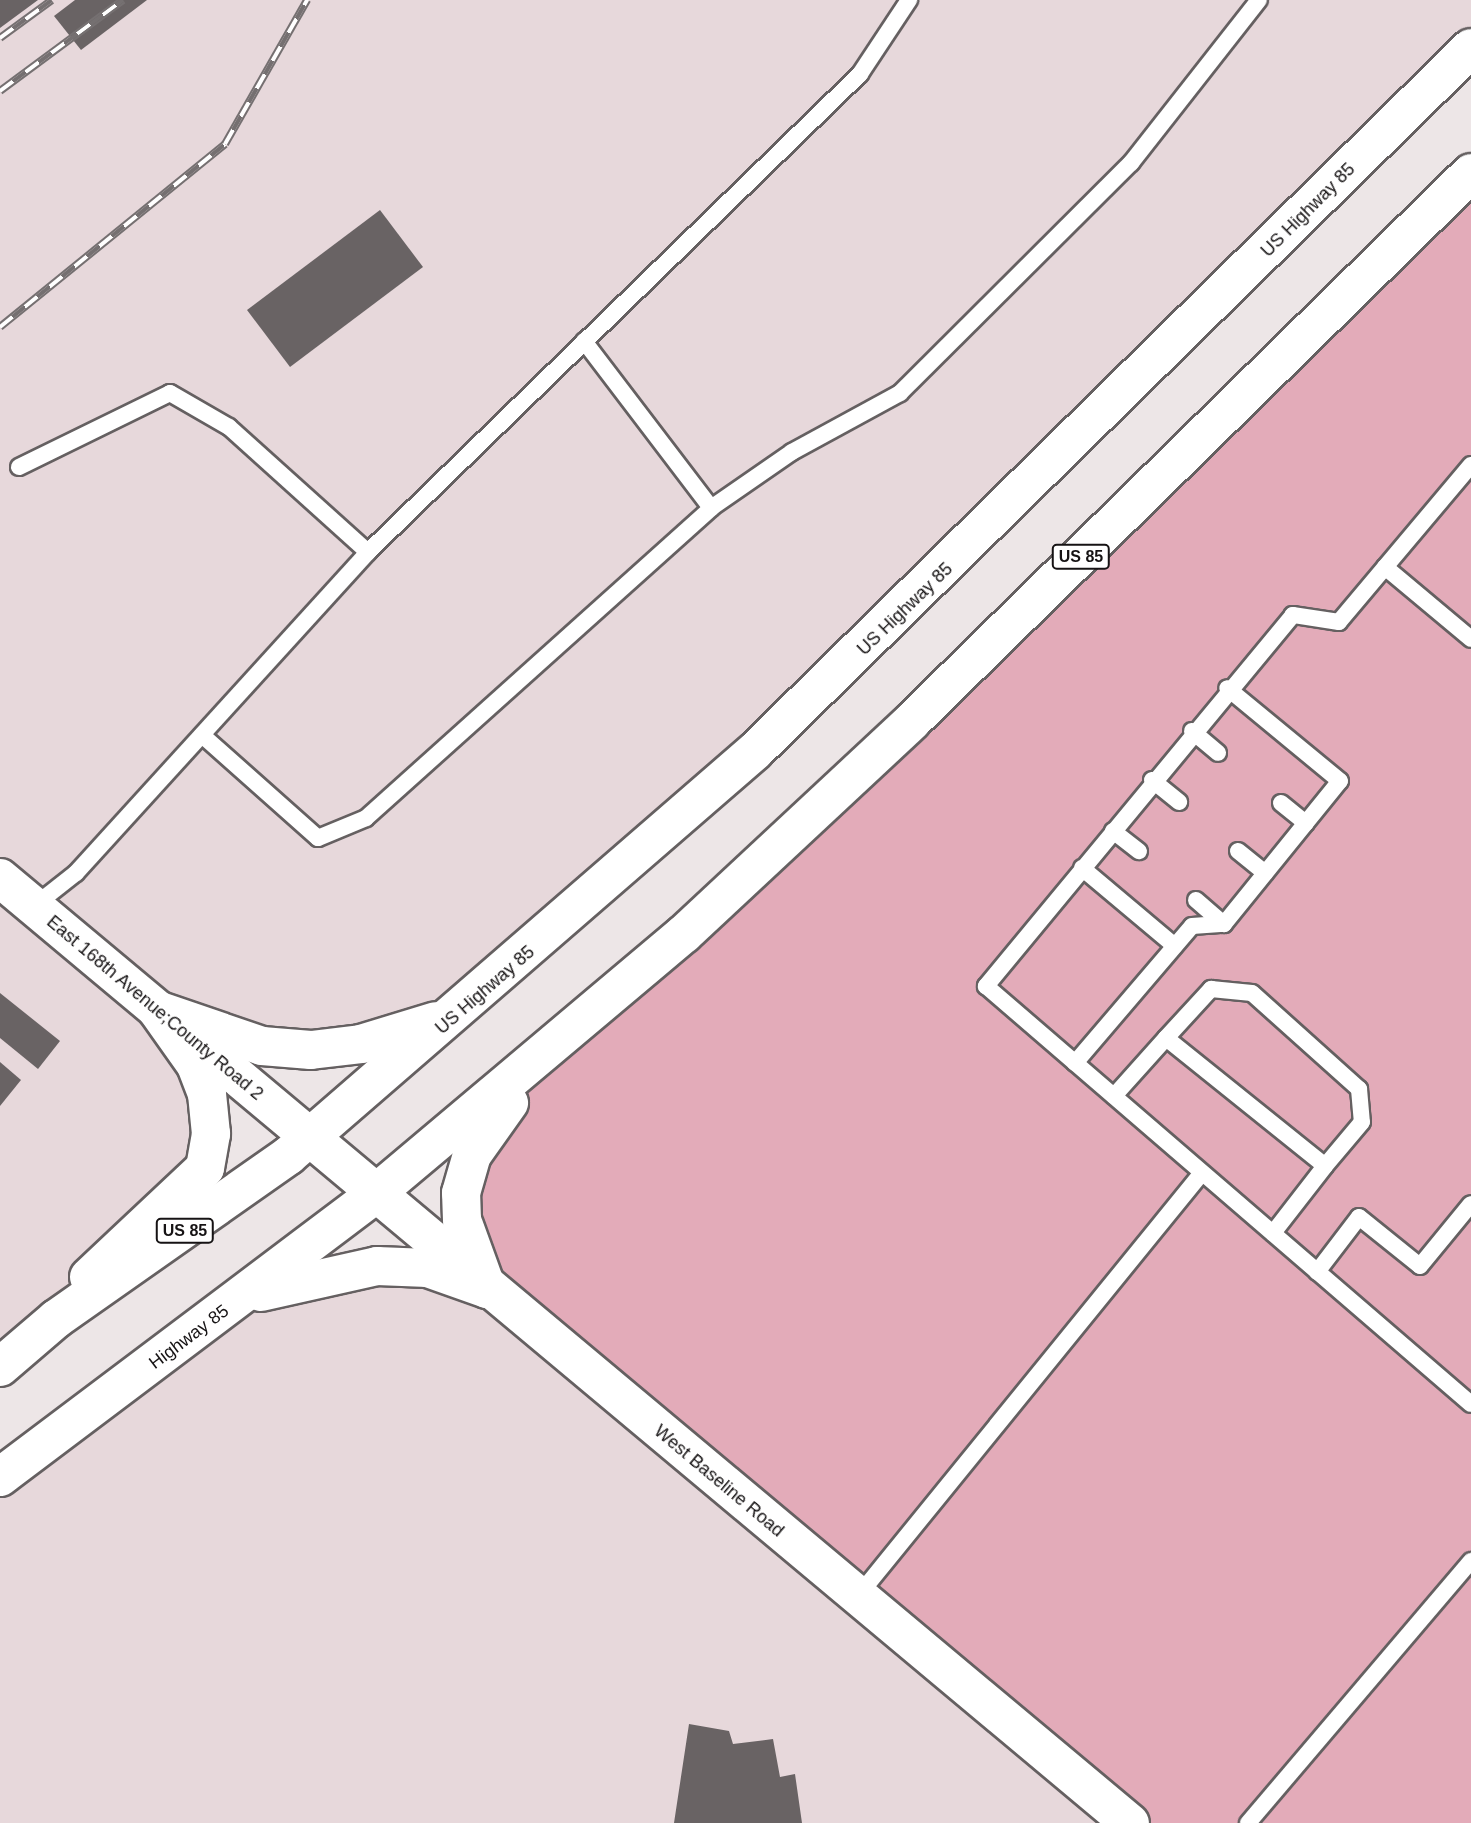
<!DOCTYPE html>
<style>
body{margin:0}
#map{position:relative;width:1471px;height:1823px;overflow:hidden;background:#ede6e7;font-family:Arial,sans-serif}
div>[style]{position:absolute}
.built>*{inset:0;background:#e7d8db}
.green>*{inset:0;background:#e3abb9}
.building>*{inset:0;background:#696364}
.roads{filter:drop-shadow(2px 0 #656061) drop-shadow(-2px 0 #656061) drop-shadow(0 2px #656061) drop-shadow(0 -2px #656061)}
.service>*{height:16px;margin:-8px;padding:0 8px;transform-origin:8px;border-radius:8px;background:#fff}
.secondary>*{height:38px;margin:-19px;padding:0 19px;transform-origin:19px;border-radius:19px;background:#fff}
.trunk>*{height:38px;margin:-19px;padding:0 19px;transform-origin:19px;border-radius:19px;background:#fff}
.rail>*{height:8px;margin-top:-4px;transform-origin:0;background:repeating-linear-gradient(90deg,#fff 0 16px,#757071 0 32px);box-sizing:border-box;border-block:2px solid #757071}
span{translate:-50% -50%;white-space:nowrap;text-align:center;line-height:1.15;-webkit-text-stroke:7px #fff;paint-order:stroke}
.shield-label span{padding:2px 5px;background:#fff;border:2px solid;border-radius:5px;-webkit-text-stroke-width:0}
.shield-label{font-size:16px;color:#161314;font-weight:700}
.street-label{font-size:18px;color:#161314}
</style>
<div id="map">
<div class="built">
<div style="clip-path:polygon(0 0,1471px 0,1471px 48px,620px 870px,389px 1037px,226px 1035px,211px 1134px,0 1367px)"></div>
<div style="clip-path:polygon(447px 1272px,1130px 1823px,0 1823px,0 1477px,242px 1297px)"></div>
</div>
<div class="green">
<div style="clip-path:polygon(1471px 173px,1471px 1823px,1130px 1823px,487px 1289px,468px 1238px,498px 1115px)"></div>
</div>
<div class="building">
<div style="clip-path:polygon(0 0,38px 0,0 28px)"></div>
<div style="clip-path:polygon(75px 0,147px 0,81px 50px,54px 16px)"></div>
<div style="clip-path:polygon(380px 210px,423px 267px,290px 367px,247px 310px)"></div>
<div style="clip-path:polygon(0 993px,60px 1041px,38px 1069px,0 1038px)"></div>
<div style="clip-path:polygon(0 1062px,21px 1080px,0 1106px)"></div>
<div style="clip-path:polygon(689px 1724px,729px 1731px,733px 1744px,773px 1739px,780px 1777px,795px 1774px,802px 1823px,674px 1823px)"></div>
</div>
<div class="roads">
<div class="service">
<div style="left:584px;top:341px;width:210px;rotate:52.7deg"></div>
<div style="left:711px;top:508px;width:98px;rotate:-34.7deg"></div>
<div style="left:792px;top:452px;width:123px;rotate:-28.6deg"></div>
<div style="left:900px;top:393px;width:326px;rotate:-44.9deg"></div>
<div style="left:1131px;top:163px;width:207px;rotate:-51.9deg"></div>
<div style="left:1471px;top:465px;width:205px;rotate:130.1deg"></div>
<div style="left:1339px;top:622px;width:47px;rotate:-171.3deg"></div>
<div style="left:1293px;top:615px;width:482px;rotate:129.6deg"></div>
<div style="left:986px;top:986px;width:640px;rotate:40.76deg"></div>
<div style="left:19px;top:467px;width:168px;rotate:-26.1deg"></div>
<div style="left:170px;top:393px;width:68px;rotate:30deg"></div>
<div style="left:229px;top:427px;width:187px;rotate:42deg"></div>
<div style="left:1385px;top:567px;width:112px;rotate:39.9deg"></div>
<div style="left:1192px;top:731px;width:34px;rotate:40deg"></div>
<div style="left:202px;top:735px;width:155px;rotate:41.6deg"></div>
<div style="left:318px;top:838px;width:52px;rotate:-22.6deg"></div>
<div style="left:366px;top:818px;width:464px;rotate:-41.9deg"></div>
<div style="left:1152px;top:780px;width:35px;rotate:39deg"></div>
<div style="left:1281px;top:803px;width:32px;rotate:39deg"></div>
<div style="left:1113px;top:831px;width:33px;rotate:38deg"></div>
<div style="left:1238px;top:851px;width:35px;rotate:39deg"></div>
<div style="left:1082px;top:868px;width:121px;rotate:40deg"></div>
<div style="left:1196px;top:900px;width:37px;rotate:41deg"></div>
<div style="left:34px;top:906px;width:53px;rotate:-38.2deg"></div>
<div style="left:76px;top:873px;width:434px;rotate:-47.7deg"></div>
<div style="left:368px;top:552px;width:686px;rotate:-44.17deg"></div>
<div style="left:860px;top:74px;width:89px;rotate:-56.5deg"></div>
<div style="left:1166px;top:1038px;width:67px;rotate:-47.4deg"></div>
<div style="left:1211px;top:989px;width:41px;rotate:5.6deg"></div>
<div style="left:1252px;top:993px;width:144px;rotate:41.9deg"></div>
<div style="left:1359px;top:1089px;width:33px;rotate:85deg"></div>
<div style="left:1362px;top:1122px;width:57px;rotate:130.1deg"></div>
<div style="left:1075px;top:1063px;width:180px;rotate:-49.5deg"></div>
<div style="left:1192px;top:926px;width:32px;rotate:-4deg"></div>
<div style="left:1224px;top:924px;width:184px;rotate:-51deg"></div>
<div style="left:1340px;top:781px;width:146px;rotate:-140.5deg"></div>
<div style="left:1114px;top:1096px;width:78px;rotate:-48.1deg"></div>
<div style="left:1166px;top:1038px;width:204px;rotate:38.8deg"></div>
<div style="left:1325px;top:1166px;width:85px;rotate:127.8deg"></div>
<div style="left:1317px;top:1272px;width:69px;rotate:-52.6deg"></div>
<div style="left:1359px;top:1217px;width:78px;rotate:38.8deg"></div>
<div style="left:1420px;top:1266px;width:80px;rotate:-50.6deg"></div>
<div style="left:858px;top:1596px;width:544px;rotate:-50.9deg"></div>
<div style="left:1248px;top:1823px;width:344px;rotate:-49.6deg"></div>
</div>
<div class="secondary">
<div style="left:0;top:878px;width:1473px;rotate:39.91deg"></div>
</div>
<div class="trunk">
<div style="left:157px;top:1010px;width:111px;rotate:18.9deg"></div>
<div style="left:262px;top:1046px;width:49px;rotate:4.7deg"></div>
<div style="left:311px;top:1050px;width:50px;rotate:-6.8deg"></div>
<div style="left:361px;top:1044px;width:78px;rotate:-17deg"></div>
<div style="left:89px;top:1277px;width:159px;rotate:-43.2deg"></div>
<div style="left:205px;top:1168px;width:35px;rotate:-80deg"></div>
<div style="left:211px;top:1134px;width:40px;rotate:-95.7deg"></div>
<div style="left:207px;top:1094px;width:31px;rotate:-111deg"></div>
<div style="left:196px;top:1065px;width:67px;rotate:-125.3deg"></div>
<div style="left:487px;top:1289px;width:73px;rotate:-109.9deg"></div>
<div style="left:462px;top:1220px;width:27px;rotate:-92deg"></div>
<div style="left:461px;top:1193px;width:40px;rotate:-74deg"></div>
<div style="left:472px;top:1155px;width:64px;rotate:-54.6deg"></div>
<div style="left:261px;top:1292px;width:119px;rotate:-12.6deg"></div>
<div style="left:377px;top:1266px;width:51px;rotate:2.2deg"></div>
<div style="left:428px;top:1268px;width:63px;rotate:19.6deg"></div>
<div style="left:0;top:1367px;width:74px;rotate:-40.6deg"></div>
<div style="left:56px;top:1319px;width:284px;rotate:-35.1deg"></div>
<div style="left:288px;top:1156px;width:618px;rotate:-40.93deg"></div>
<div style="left:755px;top:751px;width:1003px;rotate:-44.48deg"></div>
<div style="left:0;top:1477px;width:470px;rotate:-37deg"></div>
<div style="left:375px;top:1194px;width:404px;rotate:-40.1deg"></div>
<div style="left:684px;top:934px;width:311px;rotate:-43deg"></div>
<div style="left:911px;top:722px;width:784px;rotate:-44.43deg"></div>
</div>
</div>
<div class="rail">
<div style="left:0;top:38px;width:64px;rotate:-36.2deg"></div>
<div style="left:0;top:91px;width:153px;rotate:-36.5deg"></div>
<div style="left:0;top:327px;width:290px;rotate:-39.1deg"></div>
<div style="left:225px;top:144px;width:166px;rotate:-60.3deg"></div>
</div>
<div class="shield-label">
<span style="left:1081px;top:557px">US 85</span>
<span style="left:185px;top:1231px">US 85</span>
</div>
<div class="street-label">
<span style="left:1308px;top:210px;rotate:-45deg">US Highway 85</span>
<span style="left:905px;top:609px;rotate:-44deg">US Highway 85</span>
<span style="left:485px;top:990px;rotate:-41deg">US Highway 85</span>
<span style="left:155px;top:1008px;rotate:40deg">East 168th Avenue;County Road 2</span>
<span style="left:189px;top:1337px;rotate:-37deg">Highway 85</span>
<span style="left:719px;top:1481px;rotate:40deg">West Baseline Road</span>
</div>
</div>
